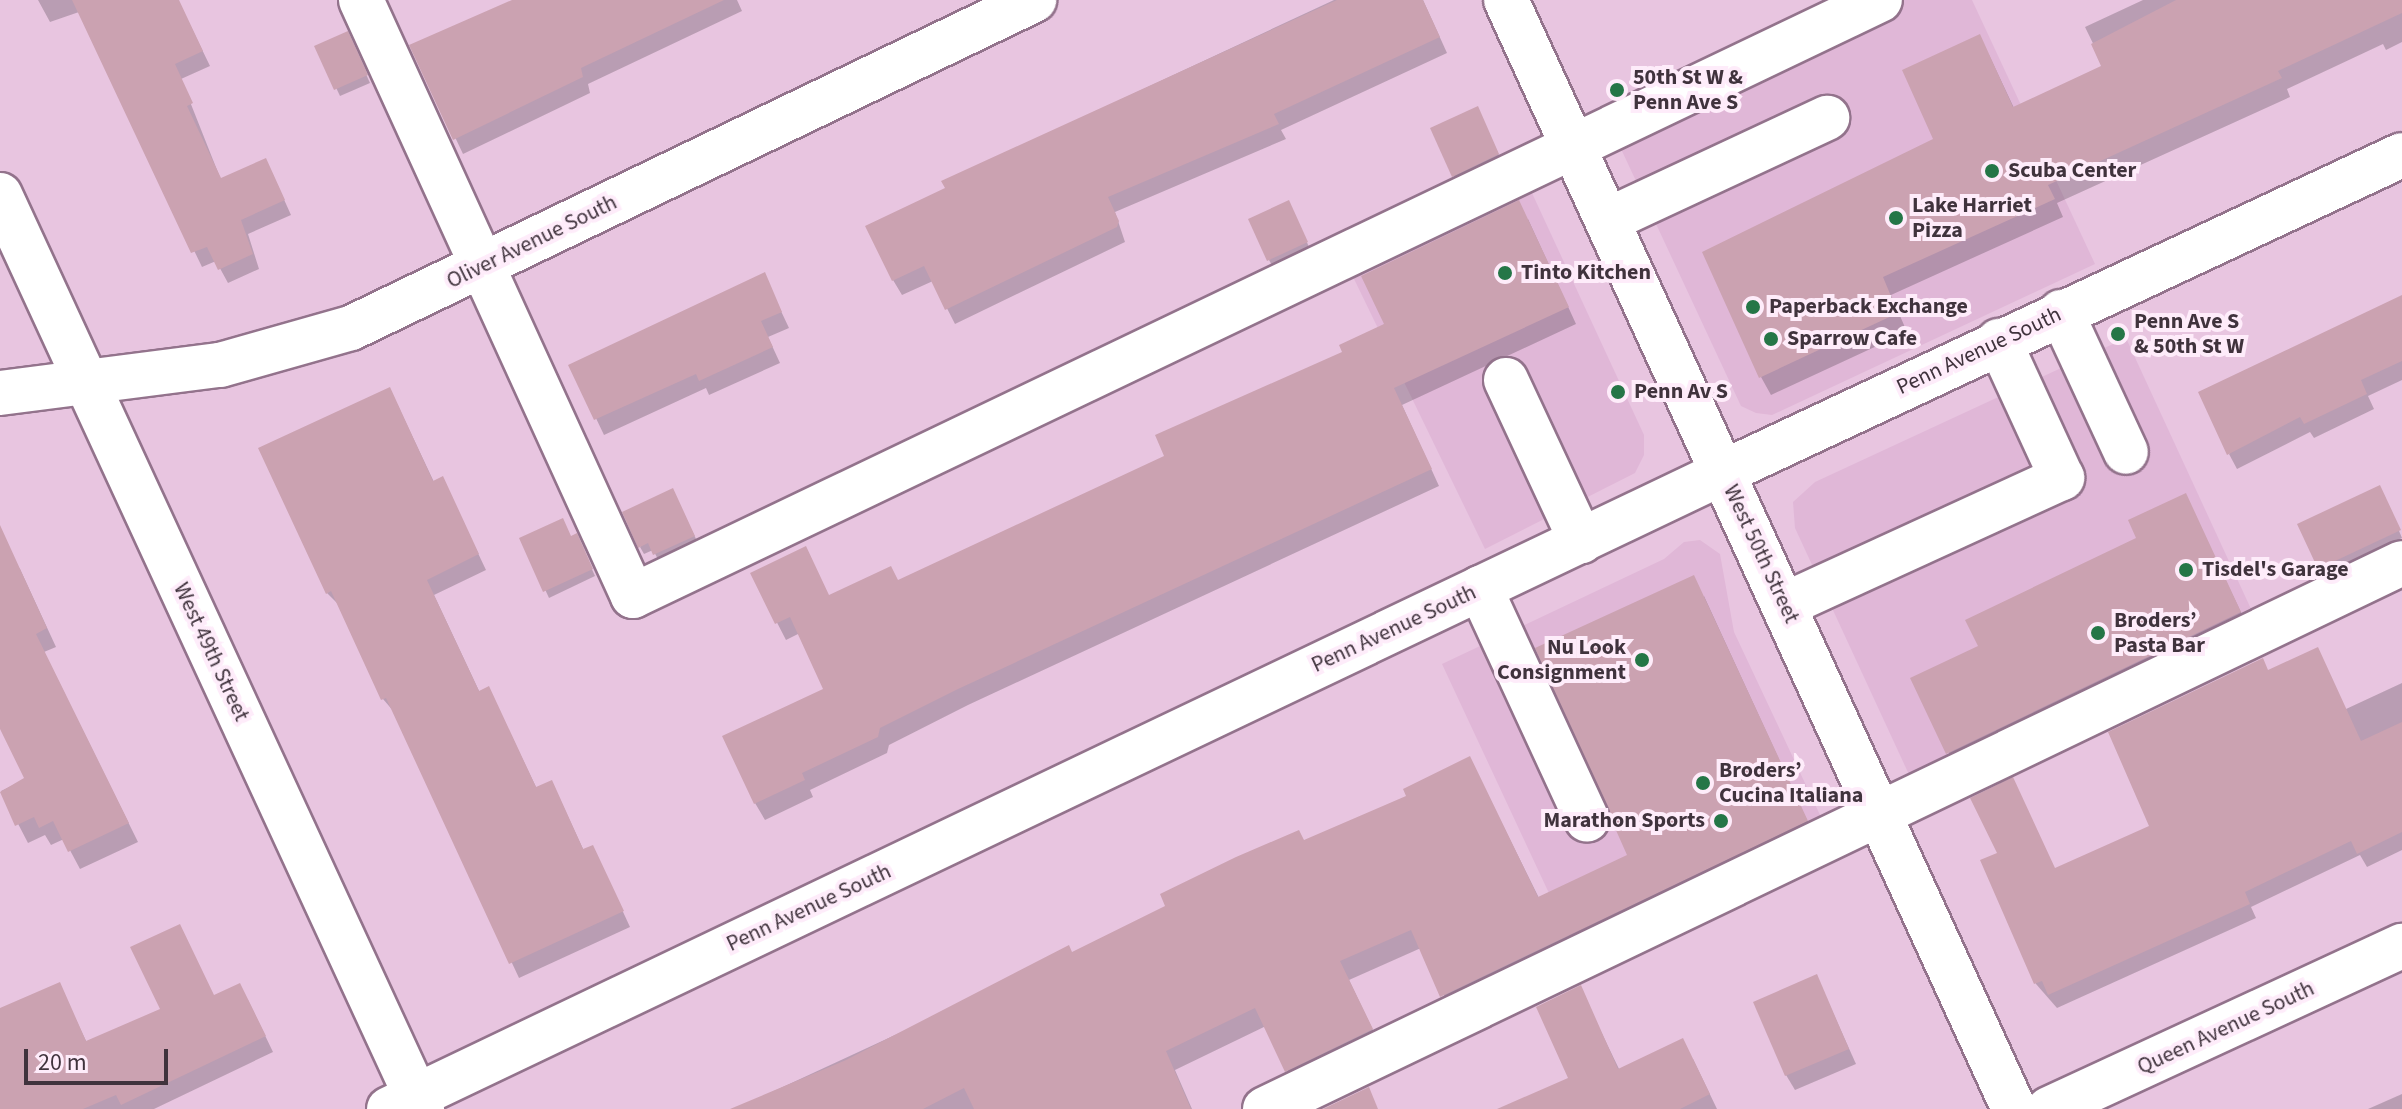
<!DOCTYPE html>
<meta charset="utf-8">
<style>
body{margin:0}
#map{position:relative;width:2402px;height:1109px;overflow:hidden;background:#e8c5e0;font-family:"Source Sans 3",sans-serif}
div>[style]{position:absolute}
.built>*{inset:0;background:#e0b7d7}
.shadow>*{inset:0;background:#0003}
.building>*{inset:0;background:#cba2b1}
.roads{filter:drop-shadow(2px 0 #93738c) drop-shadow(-2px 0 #93738c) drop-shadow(0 2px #93738c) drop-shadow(0 -2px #93738c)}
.minor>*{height:44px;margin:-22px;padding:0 22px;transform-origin:22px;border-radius:22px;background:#fff}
.major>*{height:44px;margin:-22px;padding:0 22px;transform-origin:22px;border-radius:22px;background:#fff}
.dots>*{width:22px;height:22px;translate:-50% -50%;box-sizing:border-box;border:4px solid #feecfa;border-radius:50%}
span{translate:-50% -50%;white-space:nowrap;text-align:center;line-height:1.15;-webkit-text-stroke:8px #feecfa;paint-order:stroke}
.poi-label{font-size:22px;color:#40333d;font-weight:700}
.left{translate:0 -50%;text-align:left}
.right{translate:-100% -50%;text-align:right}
.street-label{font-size:22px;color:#40333d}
.scale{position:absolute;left:24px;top:1049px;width:144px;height:36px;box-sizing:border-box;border:4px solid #40333d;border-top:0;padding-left:10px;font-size:24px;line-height:28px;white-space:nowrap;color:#40333d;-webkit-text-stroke:6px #feecfa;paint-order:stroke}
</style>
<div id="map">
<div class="built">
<div style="clip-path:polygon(1867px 0,1972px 0,2095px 264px,1772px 415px,1756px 413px,1741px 406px,1608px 121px)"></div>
<div style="clip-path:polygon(1519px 165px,1644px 435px,1644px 455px,1635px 473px,1485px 549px,1340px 250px)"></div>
<div style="clip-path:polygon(2126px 338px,2263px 635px,1918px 794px,1795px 528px,1793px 502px,1815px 482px)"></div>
<div style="clip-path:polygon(1700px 540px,1720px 554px,1734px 632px,1828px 832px,1576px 951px,1442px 664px,1664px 559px,1684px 542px)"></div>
</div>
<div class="shadow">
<div style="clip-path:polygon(38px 0,178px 0,210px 66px,181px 79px,221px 180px,273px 175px,291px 215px,248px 234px,259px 269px,228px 283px,216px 261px,202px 267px,79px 12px,50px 22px)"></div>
<div style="clip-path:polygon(514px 0,737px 0,742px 11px,588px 84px,590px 93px,463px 154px,412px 46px)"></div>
<div style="clip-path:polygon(1334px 0,1423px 0,1447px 53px,1281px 130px,1286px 139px,1115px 212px,1125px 242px,955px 324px,933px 281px,902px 295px,893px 280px,947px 189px,944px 182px)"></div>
<div style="clip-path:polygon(2143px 0,2402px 0,2402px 42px,2386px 50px,2383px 44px,2287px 89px,2290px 97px,2057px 203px,2063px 217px,1891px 295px,1907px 332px,1771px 395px,1761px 377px,1936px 140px,1989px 55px,2014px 108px,2104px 66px,2085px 27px)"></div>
<div style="clip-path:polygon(351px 41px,370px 83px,340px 96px,317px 47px)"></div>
<div style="clip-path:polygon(1481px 115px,1502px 162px,1458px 183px,1454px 176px)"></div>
<div style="clip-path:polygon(1292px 210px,1310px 249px,1273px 267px,1269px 260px)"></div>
<div style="clip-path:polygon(1528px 219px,1576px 324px,1402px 405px,1439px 486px,968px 705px,889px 745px,887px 753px,810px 790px,813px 797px,765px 820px,755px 803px,826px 690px,800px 633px,786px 640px,752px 574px,830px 597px,898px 582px,1167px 456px,1345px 353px)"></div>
<div style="clip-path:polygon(764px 275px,789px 328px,768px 337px,780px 363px,709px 395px,706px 388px,604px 435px,571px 366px)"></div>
<div style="clip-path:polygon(2402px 297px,2402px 380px,2368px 396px,2374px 409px,2314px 438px,2310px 432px,2237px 469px,2229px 454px)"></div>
<div style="clip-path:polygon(390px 389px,434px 482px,450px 494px,486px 570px,434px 595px,480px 693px,489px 689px,537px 789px,552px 782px,584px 851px,600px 862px,630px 927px,519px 978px,395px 713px,383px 699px,340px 606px,327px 593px)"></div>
<div style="clip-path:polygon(2384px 495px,2402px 538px,2324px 575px,2320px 568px)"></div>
<div style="clip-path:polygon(2185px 496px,2251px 633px,1959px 773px,1913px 679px,1980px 647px,2139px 539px)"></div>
<div style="clip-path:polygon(676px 498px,698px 543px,659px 561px,653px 550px,644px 554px,640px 547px)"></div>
<div style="clip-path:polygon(571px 538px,580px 543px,595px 576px,549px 598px,522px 539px)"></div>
<div style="clip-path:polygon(0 543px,20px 569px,56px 647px,44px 652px,138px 842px,80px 869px,64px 839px,51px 845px,45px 835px,28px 843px,1px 791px,26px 779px,0 724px)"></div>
<div style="clip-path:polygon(1704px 596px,1816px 840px,1453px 1014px,1421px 948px,1349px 980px,1382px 1049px,1297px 1089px,1266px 1026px,1175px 1070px,1192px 1109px,779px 1109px,772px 1092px,1409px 797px,1470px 759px,1539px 898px,1629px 856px)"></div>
<div style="clip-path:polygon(2269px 672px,2346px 709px,2402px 683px,2402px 850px,2367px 867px,2360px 855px,2251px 907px,2256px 918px,2057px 1008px,2036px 984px,1983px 861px,2056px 870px,2152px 827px)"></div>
<div style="clip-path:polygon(1817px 977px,1856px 1064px,1795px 1090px,1786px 1075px)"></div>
<div style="clip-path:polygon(59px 984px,87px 1043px,214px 997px,248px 1000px,273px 1052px,154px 1109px,0 1109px,0 1040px)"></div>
<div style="clip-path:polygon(1580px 988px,1620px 1071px,1693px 1059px,1717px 1109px,1502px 1109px,1571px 1079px)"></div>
<div style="clip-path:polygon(2402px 1094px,2402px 1109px,2368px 1109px)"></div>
</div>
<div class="building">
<div style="clip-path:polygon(72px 0,179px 0,203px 51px,175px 64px,193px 103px,187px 106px,221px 178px,266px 158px,285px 200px,241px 220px,253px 254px,218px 270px,207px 247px,191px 253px)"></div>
<div style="clip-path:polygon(512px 0,724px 0,581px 68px,583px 77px,453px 140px,409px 45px)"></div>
<div style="clip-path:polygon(1337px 0,1423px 0,1440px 37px,1274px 114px,1279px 124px,1108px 197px,1119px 221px,1117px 227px,945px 310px,924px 266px,892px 281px,865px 226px,945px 188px,941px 181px)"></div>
<div style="clip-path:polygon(2176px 0,2402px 0,2402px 13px,2278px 71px,2282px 78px,2048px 185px,2055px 199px,1883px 277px,1898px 313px,1759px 378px,1702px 252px,1933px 139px,1902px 70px,1980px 34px,2013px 107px,2101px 66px,2091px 44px)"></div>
<div style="clip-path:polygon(348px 31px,368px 75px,334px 90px,314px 46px)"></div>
<div style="clip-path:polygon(1478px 106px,1499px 154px,1452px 177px,1430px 128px)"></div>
<div style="clip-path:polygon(1289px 200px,1308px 242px,1267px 261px,1248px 219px)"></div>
<div style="clip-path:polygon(1519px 200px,1569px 307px,1394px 388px,1432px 469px,958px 689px,880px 728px,878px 737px,802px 773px,805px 780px,754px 804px,722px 736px,823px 689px,790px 617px,775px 624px,750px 573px,806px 546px,829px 595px,891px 566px,898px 580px,1164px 456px,1155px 435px,1342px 352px,1339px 345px,1384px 324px,1361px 276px)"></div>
<div style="clip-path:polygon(765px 272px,782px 312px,761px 321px,773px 347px,699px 381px,696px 374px,594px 420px,568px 365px)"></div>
<div style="clip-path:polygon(2402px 295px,2402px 361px,2361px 380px,2367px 394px,2304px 424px,2300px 417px,2227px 455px,2198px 392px)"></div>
<div style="clip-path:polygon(390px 387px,433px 481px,443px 476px,479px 554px,427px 580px,479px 691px,489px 686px,536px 787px,552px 780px,583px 849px,593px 845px,624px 911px,509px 964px,386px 698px,381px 700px,331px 591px,326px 594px,258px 448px)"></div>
<div style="clip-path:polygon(2380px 485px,2401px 530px,2318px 569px,2297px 524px)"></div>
<div style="clip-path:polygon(673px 488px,695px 536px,653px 555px,648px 543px,638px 548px,622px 512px)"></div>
<div style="clip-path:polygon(2186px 493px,2241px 612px,1946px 754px,1910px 678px,1978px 646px,1965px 620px,2136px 538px,2128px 520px)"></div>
<div style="clip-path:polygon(563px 518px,571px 536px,577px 533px,593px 569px,543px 592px,519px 538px)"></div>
<div style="clip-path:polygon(0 525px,47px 628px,36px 634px,129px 823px,68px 852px,53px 821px,39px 828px,34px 817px,15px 826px,0 792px,24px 778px,0 729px)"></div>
<div style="clip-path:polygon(1694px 575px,1808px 821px,1440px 997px,1411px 930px,1340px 961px,1373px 1029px,1285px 1072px,1255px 1008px,1166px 1051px,1191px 1109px,974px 1109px,964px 1088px,923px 1109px,730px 1109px,846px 1060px,1069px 945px,1072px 952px,1165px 906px,1160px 894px,1236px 857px,1299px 830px,1304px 840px,1406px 796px,1403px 789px,1470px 756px,1538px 897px,1627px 855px,1535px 648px)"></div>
<div style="clip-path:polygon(2318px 647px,2361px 741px,2402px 722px,2402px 832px,2357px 854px,2351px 841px,2245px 892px,2250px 904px,2048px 995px,2042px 981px,2034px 984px,1980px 860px,1997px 853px,1970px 798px,2013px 777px,2055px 868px,2149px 826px,2108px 732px,2263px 658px,2268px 670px)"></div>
<div style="clip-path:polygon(180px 924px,214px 995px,240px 983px,266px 1036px,121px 1105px,116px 1095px,83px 1109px,0 1109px,0 1008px,60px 982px,86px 1041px,160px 1009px,130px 947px)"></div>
<div style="clip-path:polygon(1817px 974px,1849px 1049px,1785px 1076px,1753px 1002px)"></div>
<div style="clip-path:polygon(1581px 985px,1618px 1069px,1683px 1038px,1710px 1094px,1680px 1109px,1497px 1109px,1568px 1078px,1536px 1007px)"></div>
<div style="clip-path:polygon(1369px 1087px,1378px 1109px,1323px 1109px)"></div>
</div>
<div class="roads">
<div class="minor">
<div style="left:361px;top:0;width:655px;rotate:65.47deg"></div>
<div style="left:633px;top:596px;width:1382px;rotate:-25.55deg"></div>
<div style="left:0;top:195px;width:1007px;rotate:65.22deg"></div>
<div style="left:1608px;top:220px;width:242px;rotate:-25deg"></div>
<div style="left:2061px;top:312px;width:154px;rotate:65.1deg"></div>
<div style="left:1506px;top:380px;width:178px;rotate:65deg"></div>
<div style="left:0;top:393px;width:222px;rotate:-7.3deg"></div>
<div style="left:220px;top:365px;width:136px;rotate:-15.8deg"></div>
<div style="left:351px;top:328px;width:758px;rotate:-25.65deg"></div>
<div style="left:1480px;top:588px;width:255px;rotate:65.2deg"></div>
<div style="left:1784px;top:605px;width:306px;rotate:-24.6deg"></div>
<div style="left:2062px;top:478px;width:151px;rotate:-114.7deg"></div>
<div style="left:389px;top:1109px;width:1479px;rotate:-25.51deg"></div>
<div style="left:1265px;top:1109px;width:1261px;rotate:-25.65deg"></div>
<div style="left:2049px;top:1109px;width:389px;rotate:-24.8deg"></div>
</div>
<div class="major">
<div style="left:1506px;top:0;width:1220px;rotate:65.39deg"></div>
<div style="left:1724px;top:472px;width:748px;rotate:-25.06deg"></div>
</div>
</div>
<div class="dots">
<div style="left:1617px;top:90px;background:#257647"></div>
<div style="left:1992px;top:171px;background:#257647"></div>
<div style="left:1896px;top:218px;background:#257647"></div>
<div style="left:1505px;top:273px;background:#257647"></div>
<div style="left:1753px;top:307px;background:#257647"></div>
<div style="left:2118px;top:334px;background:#257647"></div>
<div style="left:1771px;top:339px;background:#257647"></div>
<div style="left:1618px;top:392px;background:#257647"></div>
<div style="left:2186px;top:570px;background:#257647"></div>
<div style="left:2098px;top:633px;background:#257647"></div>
<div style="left:1642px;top:660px;background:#257647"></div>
<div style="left:1703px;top:783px;background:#257647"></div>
<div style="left:1721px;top:821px;background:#257647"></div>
</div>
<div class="poi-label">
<span class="left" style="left:1633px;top:90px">50th St W &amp;<br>Penn Ave S</span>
<span class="left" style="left:2008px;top:171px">Scuba Center</span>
<span class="left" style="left:1912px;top:218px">Lake Harriet<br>Pizza</span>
<span class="left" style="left:1521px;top:273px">Tinto Kitchen</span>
<span class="left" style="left:1769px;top:307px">Paperback Exchange</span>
<span class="left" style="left:2134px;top:334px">Penn Ave S<br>&amp; 50th St W</span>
<span class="left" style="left:1787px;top:339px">Sparrow Cafe</span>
<span class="left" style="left:1634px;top:392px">Penn Av S</span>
<span class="left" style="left:2202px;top:570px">Tisdel's Garage</span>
<span class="left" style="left:2114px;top:633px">Broders’<br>Pasta Bar</span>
<span class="right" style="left:1626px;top:660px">Nu Look<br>Consignment</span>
<span class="left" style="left:1719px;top:783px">Broders’<br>Cucina Italiana</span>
<span class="right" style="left:1705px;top:821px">Marathon Sports</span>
</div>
<div class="street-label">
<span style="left:532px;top:242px;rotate:-26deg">Oliver Avenue South</span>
<span style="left:1979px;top:351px;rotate:-25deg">Penn Avenue South</span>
<span style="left:1761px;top:554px;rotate:65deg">West 50th Street</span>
<span style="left:1394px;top:629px;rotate:-25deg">Penn Avenue South</span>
<span style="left:211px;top:652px;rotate:65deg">West 49th Street</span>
<span style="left:809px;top:908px;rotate:-25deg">Penn Avenue South</span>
<span style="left:2226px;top:1028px;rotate:-25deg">Queen Avenue South</span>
</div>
<div class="scale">20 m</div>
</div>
